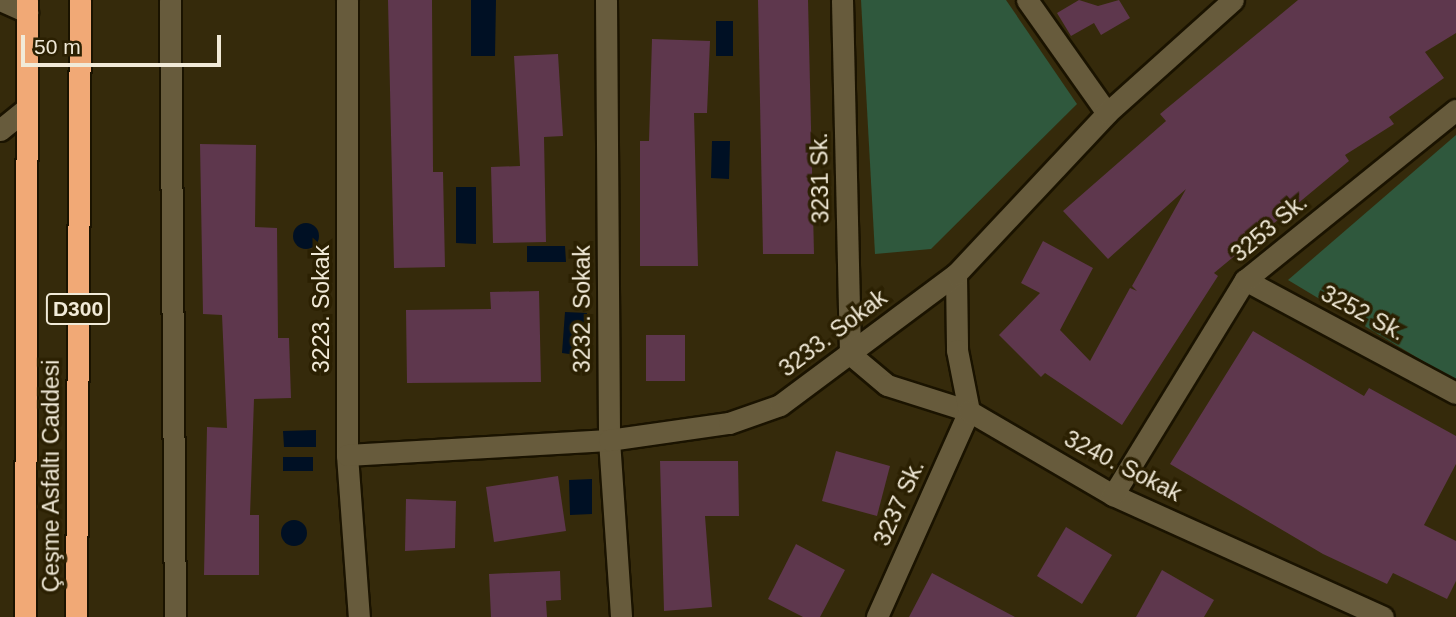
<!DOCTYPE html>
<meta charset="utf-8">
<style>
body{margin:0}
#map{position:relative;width:1456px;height:617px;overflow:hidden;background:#352a0b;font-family:Helvetica,sans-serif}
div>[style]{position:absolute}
.green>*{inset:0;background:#2f583d}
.water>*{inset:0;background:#001024}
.round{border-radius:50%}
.building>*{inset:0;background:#5e374d}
.roads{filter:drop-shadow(2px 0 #1a1300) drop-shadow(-2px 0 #1a1300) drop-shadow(0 2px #1a1300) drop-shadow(0 -2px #1a1300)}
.minor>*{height:21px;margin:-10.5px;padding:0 10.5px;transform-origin:10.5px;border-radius:10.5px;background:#675b3c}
.highway>*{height:21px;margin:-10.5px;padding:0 10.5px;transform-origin:10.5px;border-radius:10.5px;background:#f1a976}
span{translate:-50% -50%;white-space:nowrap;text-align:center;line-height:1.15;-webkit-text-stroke:7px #2b2002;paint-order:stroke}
.shield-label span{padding:2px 5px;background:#2b2002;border:2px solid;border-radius:5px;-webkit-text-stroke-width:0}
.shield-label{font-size:21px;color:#f1ead8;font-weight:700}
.street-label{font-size:23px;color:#f1ead8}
.scale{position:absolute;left:21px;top:35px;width:200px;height:32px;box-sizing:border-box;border:4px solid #f1ead8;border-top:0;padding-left:9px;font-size:21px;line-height:24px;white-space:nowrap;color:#f1ead8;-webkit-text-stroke:5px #2b2002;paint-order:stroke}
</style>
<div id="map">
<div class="green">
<div style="clip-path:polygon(861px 0,1006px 0,1077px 104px,931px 249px,875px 254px)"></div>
<div style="clip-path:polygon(1456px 135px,1456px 381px,1288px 280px)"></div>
</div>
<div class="water">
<div style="clip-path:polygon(471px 0,496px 0,495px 56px,471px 56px)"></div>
<div style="clip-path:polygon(716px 21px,733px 21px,733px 56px,716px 56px)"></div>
<div style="clip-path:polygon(712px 141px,730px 141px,729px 179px,711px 178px)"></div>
<div style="clip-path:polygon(456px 187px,476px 187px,476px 244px,456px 243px)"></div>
<div class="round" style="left:293px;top:223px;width:26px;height:26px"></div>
<div style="clip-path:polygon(527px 246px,565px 246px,566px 262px,527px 262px)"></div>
<div style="clip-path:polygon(565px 312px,587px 313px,583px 356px,562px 353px)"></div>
<div style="clip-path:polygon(316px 430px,316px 447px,284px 447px,283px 431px)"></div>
<div style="clip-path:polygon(283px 457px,313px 457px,313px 471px,283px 471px)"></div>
<div style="clip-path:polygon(592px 479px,592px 514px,570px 515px,569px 480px)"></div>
<div class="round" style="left:281px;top:520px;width:26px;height:26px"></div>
</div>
<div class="building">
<div style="clip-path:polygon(388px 0,432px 0,433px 172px,443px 172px,445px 267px,394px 268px)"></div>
<div style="clip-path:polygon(758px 0,808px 0,814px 254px,763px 254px)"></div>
<div style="clip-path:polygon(1079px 0,1098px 6px,1119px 0,1130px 18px,1101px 35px,1094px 23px,1071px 36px,1057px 13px)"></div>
<div style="clip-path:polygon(1298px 0,1456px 0,1456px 33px,1425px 52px,1444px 78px,1389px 117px,1394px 124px,1345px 155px,1349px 161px,1214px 273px,1218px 276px,1122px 425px,1045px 373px,1041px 377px,999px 335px,1040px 293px,1021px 283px,1043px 241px,1093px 268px,1060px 330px,1090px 361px,1130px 288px,1137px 291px,1132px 286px,1186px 189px,1108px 259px,1063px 211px,1166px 121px,1160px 114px)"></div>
<div style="clip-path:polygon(652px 39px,710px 41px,707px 113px,694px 113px,698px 266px,640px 266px,640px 141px,649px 141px)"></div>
<div style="clip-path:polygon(558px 54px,563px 136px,544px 137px,546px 242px,493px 243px,491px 167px,520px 166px,514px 56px)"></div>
<div style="clip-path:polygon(200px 144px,256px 145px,255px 227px,277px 228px,278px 338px,289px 338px,291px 398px,254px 399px,250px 515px,259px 515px,259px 575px,204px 575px,207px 427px,227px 428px,222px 315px,203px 314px)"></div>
<div style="clip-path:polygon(539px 291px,541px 382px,407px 383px,406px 310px,491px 309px,490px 292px)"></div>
<div style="clip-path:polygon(1253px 331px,1364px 396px,1369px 388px,1456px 436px,1456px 464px,1424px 525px,1456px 541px,1456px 581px,1447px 599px,1393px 573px,1387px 584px,1323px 554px,1170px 464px)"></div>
<div style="clip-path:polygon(646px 335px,685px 335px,685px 381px,646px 381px)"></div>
<div style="clip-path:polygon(836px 451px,890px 466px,877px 516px,822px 501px)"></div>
<div style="clip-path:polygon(660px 461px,738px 461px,739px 516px,705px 516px,712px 607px,664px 611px)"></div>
<div style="clip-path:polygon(558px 476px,566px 531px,494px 542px,486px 487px)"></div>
<div style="clip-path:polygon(406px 499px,456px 501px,455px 548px,405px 551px)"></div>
<div style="clip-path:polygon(1066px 527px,1112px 555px,1082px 604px,1037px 576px)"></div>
<div style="clip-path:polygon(796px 544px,845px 570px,820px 617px,803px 617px,768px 599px)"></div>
<div style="clip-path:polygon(1162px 570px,1214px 600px,1204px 617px,1136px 617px)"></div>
<div style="clip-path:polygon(560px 571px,561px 600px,546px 601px,547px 617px,491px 617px,489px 574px)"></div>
<div style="clip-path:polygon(932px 573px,1015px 617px,909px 617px)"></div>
</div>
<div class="roads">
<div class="minor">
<div style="left:0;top:0;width:30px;rotate:24deg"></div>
<div style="left:170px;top:0;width:617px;rotate:89.54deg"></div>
<div style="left:347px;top:0;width:455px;rotate:90deg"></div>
<div style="left:347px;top:455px;width:162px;rotate:85.8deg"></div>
<div style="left:606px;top:0;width:440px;rotate:89.6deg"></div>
<div style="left:609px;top:440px;width:177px;rotate:86.1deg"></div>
<div style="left:842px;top:0;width:354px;rotate:88.7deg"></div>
<div style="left:850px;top:354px;width:48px;rotate:40deg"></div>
<div style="left:887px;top:385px;width:86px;rotate:17.6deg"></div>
<div style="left:969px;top:411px;width:226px;rotate:114.1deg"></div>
<div style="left:1027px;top:0;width:138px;rotate:54.7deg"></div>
<div style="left:0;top:130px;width:33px;rotate:-39deg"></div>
<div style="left:956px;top:274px;width:76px;rotate:89.2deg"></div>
<div style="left:957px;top:350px;width:62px;rotate:78.9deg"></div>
<div style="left:969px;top:411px;width:167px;rotate:30.3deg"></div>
<div style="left:1113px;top:495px;width:296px;rotate:24.3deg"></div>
<div style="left:1245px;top:280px;width:239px;rotate:28.2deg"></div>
<div style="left:347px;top:455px;width:262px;rotate:-3.3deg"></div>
<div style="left:609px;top:440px;width:121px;rotate:-8.1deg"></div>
<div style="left:729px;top:423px;width:54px;rotate:-19.4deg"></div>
<div style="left:780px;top:405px;width:219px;rotate:-36.7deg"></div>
<div style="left:956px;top:274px;width:221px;rotate:-46.8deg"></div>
<div style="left:1107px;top:113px;width:169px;rotate:-41.9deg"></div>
<div style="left:1113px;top:495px;width:252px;rotate:-58.5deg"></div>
<div style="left:1245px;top:280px;width:271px;rotate:-38.9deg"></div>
</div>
<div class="highway">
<div style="left:25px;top:617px;width:617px;rotate:-89.81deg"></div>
<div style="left:76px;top:617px;width:617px;rotate:-89.63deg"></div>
</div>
</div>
<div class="shield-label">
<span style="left:78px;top:309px">D300</span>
</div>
<div class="street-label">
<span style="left:820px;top:178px;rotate:-91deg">3231 Sk.</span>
<span style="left:1269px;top:228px;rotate:-40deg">3253 Sk.</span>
<span style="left:321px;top:309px;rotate:-90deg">3223. Sokak</span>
<span style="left:582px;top:309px;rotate:-90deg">3232. Sokak</span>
<span style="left:1363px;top:313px;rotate:28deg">3252 Sk.</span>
<span style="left:833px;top:333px;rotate:-37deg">3233. Sokak</span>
<span style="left:1123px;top:466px;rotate:27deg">3240. Sokak</span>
<span style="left:51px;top:476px;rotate:-90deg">Çeşme Asfaltı Caddesi</span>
<span style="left:899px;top:503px;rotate:-66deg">3237 Sk.</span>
</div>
<div class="scale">50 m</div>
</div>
